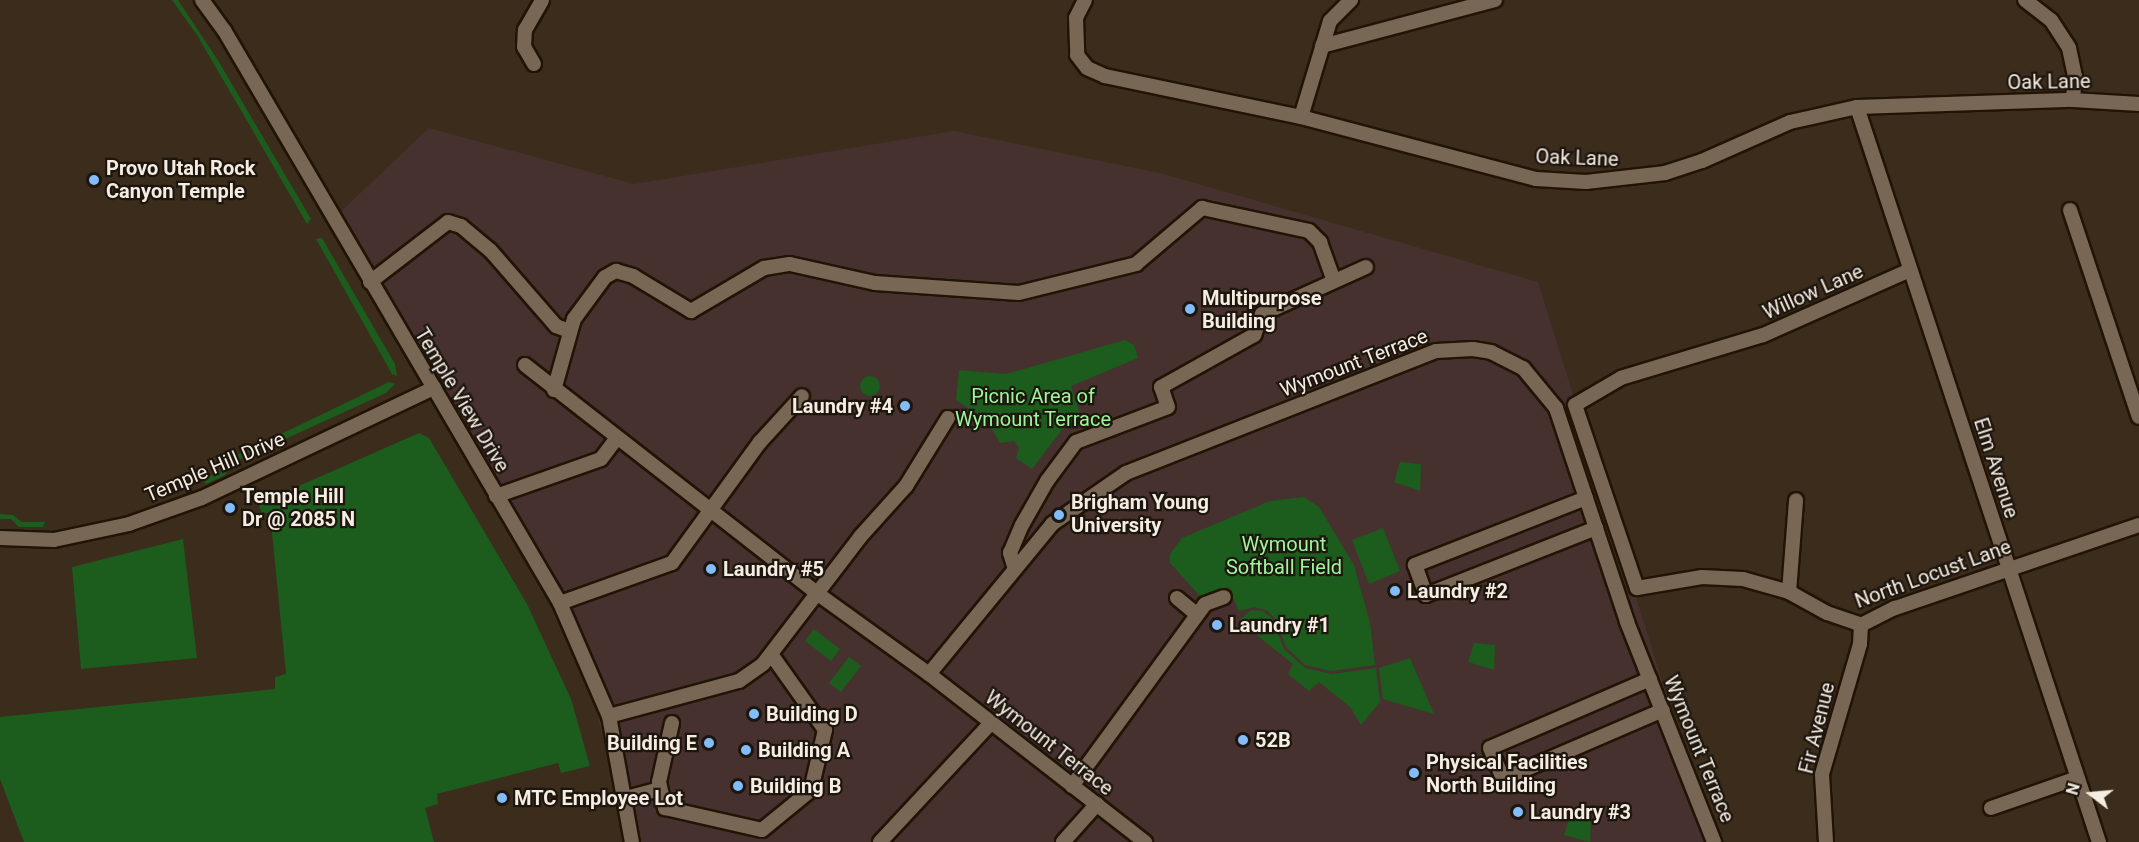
<!DOCTYPE html>
<style>
body{margin:0}
#map{position:relative;width:2139px;height:842px;overflow:hidden;background:#3b2c1b;font-family:Roboto,sans-serif}
div>[style]{position:absolute}
.education>*{inset:0;background:#46312f}
.green>*{inset:0;background:#1c5c1d}
.round{border-radius:50%}
.roads{filter:drop-shadow(2px 0 #221405) drop-shadow(-2px 0 #221405) drop-shadow(0 2px #221405) drop-shadow(0 -2px #221405)}
.minor>*{height:14px;margin:-7px;padding:0 7px;transform-origin:7px;border-radius:7px;background:#786755}
.dots>*{width:16px;height:16px;translate:-50% -50%;box-sizing:border-box;border:3px solid #1d160f;border-radius:50%}
span{translate:-50% -50%;white-space:nowrap;text-align:center;line-height:1.15;-webkit-text-stroke:4.5px #1d160f;paint-order:stroke}
.street-label{font-size:20px;color:#f6ede2}
.poi-label{font-size:20px;color:#f6ede2;font-weight:700}
.left{translate:0 -50%;text-align:left}
.right{translate:-100% -50%;text-align:right}
.park-label{font-size:20px;color:#9cf799}
.north{position:absolute;left:2061px;top:764px;width:60px;height:60px;-webkit-text-stroke:4px #1d160f;paint-order:stroke;rotate:286deg;font-size:16px;font-weight:700;line-height:24px;text-align:center;color:#f6ede2}
.north::after{content:'';display:block;margin:auto;width:21px;height:27px;background:#f6ede2;clip-path:polygon(50% 0,100% 100%,50% 72%,0 100%)}
</style>
<div id="map">
<div class="education">
<div style="clip-path:polygon(429px 128px,634px 184px,954px 131px,1160px 173px,1538px 282px,1669px 703px,1723px 842px,629px 842px,576px 630px,333px 219px)"></div>
</div>
<div class="green">
<div style="clip-path:polygon(172px 0,178px 0,219px 62px,311px 219px,307px 224px,197px 35px)"></div>
<div style="clip-path:polygon(322px 238px,395px 364px,397px 376px,392px 374px,316px 239px)"></div>
<div style="clip-path:polygon(1125px 340px,1134px 345px,1138px 358px,1071px 386px,1082px 420px,1064px 427px,1032px 469px,1016px 458px,1019px 448px,1014px 441px,1000px 443px,987px 421px,956px 400px,959px 370px,1006px 374px)"></div>
<div class="round" style="left:860px;top:376px;width:20px;height:20px"></div>
<div style="clip-path:polygon(389px 382px,395px 384px,386px 393px,250px 455px,248px 450px)"></div>
<div style="clip-path:polygon(419px 433px,429px 438px,527px 604px,571px 699px,590px 766px,561px 773px,558px 763px,437px 794px,438px 804px,425px 808px,434px 842px,24px 842px,0 779px,0 717px,275px 689px,275px 677px,286px 674px,270px 513px,262px 513px,258px 504px)"></div>
<div style="clip-path:polygon(241px 453px,243px 458px,231px 463px,225px 475px,206px 484px,201px 480px,222px 471px,227px 460px)"></div>
<div style="clip-path:polygon(1400px 462px,1421px 464px,1420px 491px,1394px 482px)"></div>
<div style="clip-path:polygon(1304px 497px,1319px 507px,1354px 565px,1370px 623px,1375px 665px,1331px 671px,1305px 665px,1286px 647px,1276px 620px,1268px 611px,1254px 607px,1239px 611px,1228px 587px,1200px 596px,1170px 563px,1170px 554px,1182px 538px,1270px 501px)"></div>
<div style="clip-path:polygon(0 514px,13px 515px,22px 522px,45px 522px,43px 527px,19px 527px,11px 519px,0 519px)"></div>
<div style="clip-path:polygon(1383px 528px,1400px 571px,1369px 584px,1352px 540px)"></div>
<div style="clip-path:polygon(183px 539px,197px 658px,81px 669px,72px 567px)"></div>
<div style="clip-path:polygon(1251px 610px,1262px 611px,1271px 617px,1284px 649px,1305px 668px,1332px 674px,1376px 668px,1380px 702px,1361px 725px,1350px 707px,1319px 682px,1309px 691px,1288px 674px,1293px 664px,1239px 621px)"></div>
<div style="clip-path:polygon(814px 629px,840px 649px,831px 661px,805px 641px)"></div>
<div style="clip-path:polygon(1474px 643px,1495px 645px,1494px 670px,1468px 662px)"></div>
<div style="clip-path:polygon(849px 657px,861px 666px,841px 692px,829px 683px)"></div>
<div style="clip-path:polygon(1410px 658px,1434px 714px,1383px 699px,1379px 668px)"></div>
<div style="clip-path:polygon(1570px 816px,1591px 818px,1590px 842px,1564px 835px)"></div>
</div>
<div class="roads">
<div class="minor">
<div style="left:202px;top:0;width:37px;rotate:54deg"></div>
<div style="left:224px;top:30px;width:664px;rotate:59.61deg"></div>
<div style="left:560px;top:603px;width:123px;rotate:66.6deg"></div>
<div style="left:609px;top:716px;width:128px;rotate:79.7deg"></div>
<div style="left:1085px;top:0;width:20px;rotate:117deg"></div>
<div style="left:1076px;top:18px;width:37px;rotate:88deg"></div>
<div style="left:1077px;top:55px;width:16px;rotate:52deg"></div>
<div style="left:1087px;top:68px;width:20px;rotate:24deg"></div>
<div style="left:1105px;top:76px;width:200px;rotate:11.8deg"></div>
<div style="left:1301px;top:117px;width:243px;rotate:14.8deg"></div>
<div style="left:1536px;top:179px;width:50px;rotate:3.4deg"></div>
<div style="left:1586px;top:182px;width:80px;rotate:-6.5deg"></div>
<div style="left:1665px;top:173px;width:39px;rotate:-18deg"></div>
<div style="left:1702px;top:161px;width:96px;rotate:-23.9deg"></div>
<div style="left:1790px;top:122px;width:69px;rotate:-12.6deg"></div>
<div style="left:1857px;top:107px;width:216px;rotate:-1.9deg"></div>
<div style="left:2073px;top:100px;width:66px;rotate:3.5deg"></div>
<div style="left:2025px;top:0;width:33px;rotate:38deg"></div>
<div style="left:2051px;top:20px;width:33px;rotate:57deg"></div>
<div style="left:2069px;top:48px;width:29px;rotate:78deg"></div>
<div style="left:2075px;top:76px;width:24px;rotate:95deg"></div>
<div style="left:1322px;top:46px;width:179px;rotate:-14.9deg"></div>
<div style="left:534px;top:64px;width:20px;rotate:-120deg"></div>
<div style="left:524px;top:47px;width:17px;rotate:-87deg"></div>
<div style="left:525px;top:30px;width:34px;rotate:-60deg"></div>
<div style="left:1857px;top:107px;width:774px;rotate:71.78deg"></div>
<div style="left:1301px;top:117px;width:100px;rotate:-73.2deg"></div>
<div style="left:1330px;top:21px;width:30px;rotate:-45deg"></div>
<div style="left:2070px;top:210px;width:218px;rotate:71.6deg"></div>
<div style="left:1910px;top:270px;width:161px;rotate:156.1deg"></div>
<div style="left:1763px;top:335px;width:148px;rotate:163.2deg"></div>
<div style="left:1621px;top:378px;width:53px;rotate:149.6deg"></div>
<div style="left:1575px;top:405px;width:193px;rotate:71.3deg"></div>
<div style="left:1637px;top:588px;width:66px;rotate:-9.6deg"></div>
<div style="left:1702px;top:577px;width:41px;rotate:2.8deg"></div>
<div style="left:1743px;top:579px;width:48px;rotate:15.8deg"></div>
<div style="left:1789px;top:592px;width:43px;rotate:28.9deg"></div>
<div style="left:1827px;top:613px;width:36px;rotate:19deg"></div>
<div style="left:1861px;top:625px;width:38px;rotate:-27deg"></div>
<div style="left:1895px;top:608px;width:258px;rotate:-18.8deg"></div>
<div style="left:370px;top:282px;width:98px;rotate:-37.6deg"></div>
<div style="left:448px;top:222px;width:14px;rotate:17deg"></div>
<div style="left:461px;top:226px;width:38px;rotate:40deg"></div>
<div style="left:490px;top:250px;width:101px;rotate:49deg"></div>
<div style="left:556px;top:326px;width:14px;rotate:21deg"></div>
<div style="left:525px;top:365px;width:372px;rotate:38deg"></div>
<div style="left:818px;top:594px;width:137px;rotate:35.8deg"></div>
<div style="left:929px;top:674px;width:274px;rotate:37.9deg"></div>
<div style="left:554px;top:390px;width:74px;rotate:-74.3deg"></div>
<div style="left:574px;top:319px;width:52px;rotate:-53.6deg"></div>
<div style="left:605px;top:277px;width:13px;rotate:-29deg"></div>
<div style="left:616px;top:271px;width:18px;rotate:16deg"></div>
<div style="left:633px;top:276px;width:68px;rotate:31.1deg"></div>
<div style="left:691px;top:311px;width:85px;rotate:-30.5deg"></div>
<div style="left:764px;top:268px;width:26px;rotate:-9deg"></div>
<div style="left:790px;top:264px;width:87px;rotate:12.6deg"></div>
<div style="left:875px;top:283px;width:144px;rotate:4deg"></div>
<div style="left:1019px;top:293px;width:121px;rotate:-13.9deg"></div>
<div style="left:1136px;top:264px;width:87px;rotate:-40.3deg"></div>
<div style="left:1202px;top:208px;width:109px;rotate:12.1deg"></div>
<div style="left:1309px;top:231px;width:16px;rotate:45deg"></div>
<div style="left:1320px;top:242px;width:41px;rotate:70.3deg"></div>
<div style="left:496px;top:496px;width:111px;rotate:-19.4deg"></div>
<div style="left:601px;top:459px;width:25px;rotate:-53deg"></div>
<div style="left:1586px;top:498px;width:184px;rotate:158.6deg"></div>
<div style="left:1415px;top:565px;width:32px;rotate:70deg"></div>
<div style="left:1426px;top:595px;width:183px;rotate:-21.5deg"></div>
<div style="left:0;top:538px;width:54px;rotate:2.1deg"></div>
<div style="left:54px;top:540px;width:77px;rotate:-12deg"></div>
<div style="left:129px;top:524px;width:77px;rotate:-19.6deg"></div>
<div style="left:202px;top:498px;width:257px;rotate:-25.4deg"></div>
<div style="left:1014px;top:566px;width:14px;rotate:-107deg"></div>
<div style="left:1010px;top:553px;width:30px;rotate:-67deg"></div>
<div style="left:1022px;top:525px;width:51px;rotate:-60.4deg"></div>
<div style="left:1047px;top:481px;width:49px;rotate:-53.4deg"></div>
<div style="left:1076px;top:442px;width:98px;rotate:-20.8deg"></div>
<div style="left:1168px;top:407px;width:21px;rotate:-109deg"></div>
<div style="left:1161px;top:387px;width:107px;rotate:-29.2deg"></div>
<div style="left:1254px;top:335px;width:22px;rotate:-69deg"></div>
<div style="left:1262px;top:314px;width:114px;rotate:-24.3deg"></div>
<div style="left:1789px;top:592px;width:92px;rotate:-85.6deg"></div>
<div style="left:1177px;top:598px;width:26px;rotate:40deg"></div>
<div style="left:560px;top:603px;width:119px;rotate:-19.7deg"></div>
<div style="left:672px;top:563px;width:150px;rotate:-54deg"></div>
<div style="left:760px;top:442px;width:62px;rotate:-47.6deg"></div>
<div style="left:929px;top:674px;width:194px;rotate:-50.6deg"></div>
<div style="left:1052px;top:524px;width:90px;rotate:-34.6deg"></div>
<div style="left:1126px;top:473px;width:333px;rotate:-21.5deg"></div>
<div style="left:1436px;top:351px;width:37px;rotate:-3deg"></div>
<div style="left:1473px;top:349px;width:18px;rotate:9deg"></div>
<div style="left:1491px;top:352px;width:36px;rotate:27deg"></div>
<div style="left:1523px;top:368px;width:52px;rotate:50.5deg"></div>
<div style="left:1556px;top:408px;width:225px;rotate:71.6deg"></div>
<div style="left:1627px;top:622px;width:237px;rotate:68.4deg"></div>
<div style="left:1650px;top:679px;width:174px;rotate:156.7deg"></div>
<div style="left:1490px;top:748px;width:34px;rotate:67deg"></div>
<div style="left:1503px;top:779px;width:174px;rotate:-23.3deg"></div>
<div style="left:609px;top:716px;width:135px;rotate:-15.1deg"></div>
<div style="left:739px;top:681px;width:29px;rotate:-35deg"></div>
<div style="left:763px;top:664px;width:160px;rotate:-52.6deg"></div>
<div style="left:860px;top:537px;width:69px;rotate:-48deg"></div>
<div style="left:906px;top:486px;width:80px;rotate:-58.3deg"></div>
<div style="left:672px;top:723px;width:60px;rotate:102.4deg"></div>
<div style="left:659px;top:782px;width:27px;rotate:77deg"></div>
<div style="left:665px;top:808px;width:99px;rotate:12.8deg"></div>
<div style="left:762px;top:830px;width:63px;rotate:-39.2deg"></div>
<div style="left:811px;top:790px;width:62px;rotate:-76.9deg"></div>
<div style="left:825px;top:730px;width:93px;rotate:-125.4deg"></div>
<div style="left:1072px;top:786px;width:225px;rotate:-53.8deg"></div>
<div style="left:1205px;top:604px;width:20px;rotate:-20deg"></div>
<div style="left:626px;top:798px;width:35px;rotate:-15deg"></div>
<div style="left:1991px;top:808px;width:91px;rotate:-19.2deg"></div>
<div style="left:880px;top:842px;width:163px;rotate:-47deg"></div>
<div style="left:1063px;top:842px;width:51px;rotate:-48.2deg"></div>
<div style="left:1826px;top:842px;width:68px;rotate:-93.4deg"></div>
<div style="left:1822px;top:774px;width:135px;rotate:-73.7deg"></div>
<div style="left:1860px;top:644px;width:19px;rotate:-87deg"></div>
</div>
</div>
<div class="dots">
<div style="left:94px;top:180px;background:#82bcfa"></div>
<div style="left:1190px;top:309px;background:#82bcfa"></div>
<div style="left:905px;top:406px;background:#82bcfa"></div>
<div style="left:230px;top:508px;background:#82bcfa"></div>
<div style="left:1059px;top:515px;background:#82bcfa"></div>
<div style="left:711px;top:569px;background:#82bcfa"></div>
<div style="left:1395px;top:591px;background:#82bcfa"></div>
<div style="left:1217px;top:625px;background:#82bcfa"></div>
<div style="left:754px;top:714px;background:#82bcfa"></div>
<div style="left:1243px;top:740px;background:#82bcfa"></div>
<div style="left:709px;top:743px;background:#82bcfa"></div>
<div style="left:746px;top:750px;background:#82bcfa"></div>
<div style="left:1414px;top:773px;background:#82bcfa"></div>
<div style="left:738px;top:786px;background:#82bcfa"></div>
<div style="left:502px;top:798px;background:#82bcfa"></div>
<div style="left:1518px;top:812px;background:#82bcfa"></div>
</div>
<div class="street-label">
<span style="left:2049px;top:82px;rotate:-1deg">Oak Lane</span>
<span style="left:1577px;top:158px;rotate:2deg">Oak Lane</span>
<span style="left:1813px;top:292px;rotate:-24deg">Willow Lane</span>
<span style="left:1354px;top:363px;rotate:-21deg">Wymount Terrace</span>
<span style="left:462px;top:400px;rotate:59deg">Temple View Drive</span>
<span style="left:215px;top:467px;rotate:-23deg">Temple Hill Drive</span>
<span style="left:1996px;top:468px;rotate:72deg">Elm Avenue</span>
<span style="left:1933px;top:574px;rotate:-20deg">North Locust Lane</span>
<span style="left:1817px;top:728px;rotate:-76deg">Fir Avenue</span>
<span style="left:1049px;top:743px;rotate:38deg">Wymount Terrace</span>
<span style="left:1699px;top:749px;rotate:68deg">Wymount Terrace</span>
</div>
<div class="poi-label">
<span class="left" style="left:106px;top:180px">Provo Utah Rock<br>Canyon Temple</span>
<span class="left" style="left:1202px;top:310px">Multipurpose<br>Building</span>
<span class="right" style="left:893px;top:406px">Laundry #4</span>
<span class="left" style="left:242px;top:508px">Temple Hill<br>Dr @ 2085 N</span>
<span class="left" style="left:1071px;top:514px">Brigham Young<br>University</span>
<span class="left" style="left:723px;top:569px">Laundry #5</span>
<span class="left" style="left:1407px;top:591px">Laundry #2</span>
<span class="left" style="left:1229px;top:625px">Laundry #1</span>
<span class="left" style="left:766px;top:714px">Building D</span>
<span class="left" style="left:1255px;top:740px">52B</span>
<span class="right" style="left:697px;top:743px">Building E</span>
<span class="left" style="left:758px;top:750px">Building A</span>
<span class="left" style="left:1426px;top:774px">Physical Facilities<br>North Building</span>
<span class="left" style="left:750px;top:786px">Building B</span>
<span class="left" style="left:514px;top:798px">MTC Employee Lot</span>
<span class="left" style="left:1530px;top:812px">Laundry #3</span>
</div>
<div class="park-label">
<span style="left:1033px;top:408px">Picnic Area of<br>Wymount Terrace</span>
<span style="left:1284px;top:556px">Wymount<br>Softball Field</span>
</div>
<div class="north">N</div>
</div>
